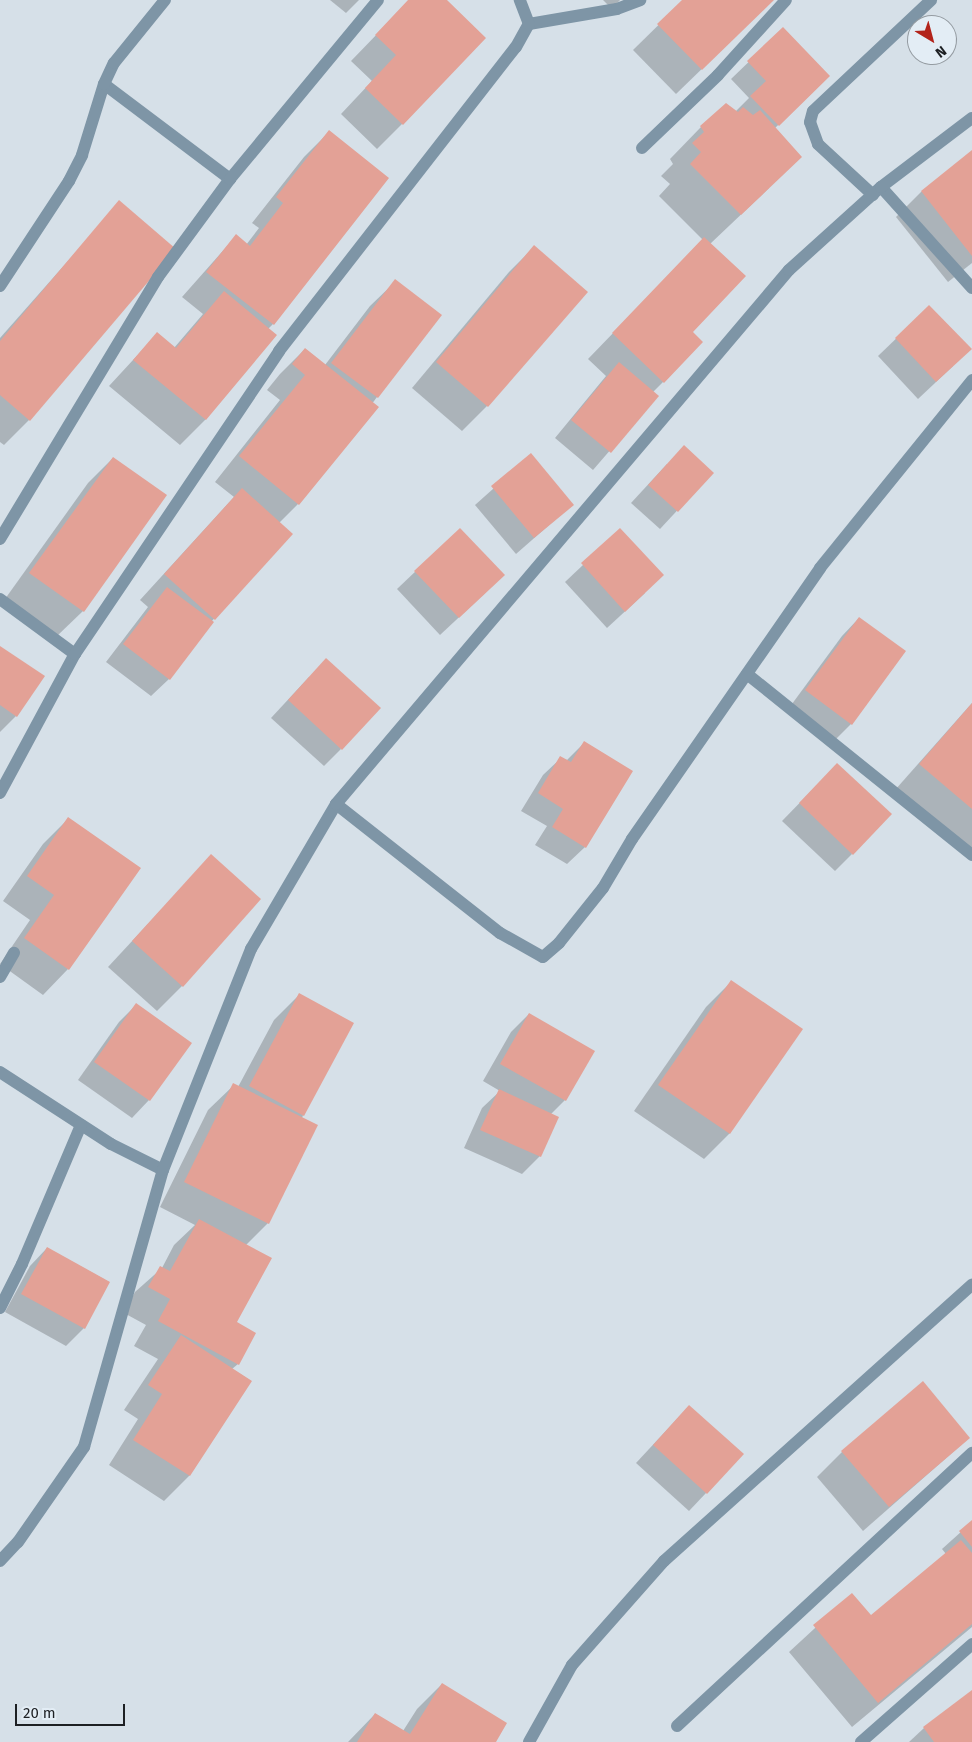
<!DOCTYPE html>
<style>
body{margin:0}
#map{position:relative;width:972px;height:1742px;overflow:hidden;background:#d6e0e8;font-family:"Fira Sans",sans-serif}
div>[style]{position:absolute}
.shadow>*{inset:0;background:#0003}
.building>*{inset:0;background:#e3a196}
.minor>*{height:12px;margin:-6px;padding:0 6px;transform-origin:6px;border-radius:6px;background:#7e95a6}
span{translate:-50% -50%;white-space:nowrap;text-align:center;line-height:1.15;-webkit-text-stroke:4px #e3edf5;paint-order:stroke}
.north{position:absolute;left:907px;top:15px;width:50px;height:50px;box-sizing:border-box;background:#e3edf5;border:1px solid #949ba1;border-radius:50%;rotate:143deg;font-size:14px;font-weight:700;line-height:20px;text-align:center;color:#1d2023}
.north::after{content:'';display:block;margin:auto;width:18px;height:22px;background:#b2231a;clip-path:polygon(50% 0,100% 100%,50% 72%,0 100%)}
.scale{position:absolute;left:15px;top:1704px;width:110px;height:22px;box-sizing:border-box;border:2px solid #1d2023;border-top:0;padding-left:6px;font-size:15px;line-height:18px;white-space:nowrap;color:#1d2023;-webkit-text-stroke:4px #e3edf5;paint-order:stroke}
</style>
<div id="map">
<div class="shadow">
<div style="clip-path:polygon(330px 0,359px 0,346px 13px)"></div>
<div style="clip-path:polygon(410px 0,445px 0,402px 124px,377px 149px,341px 114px,372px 81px,351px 61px)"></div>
<div style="clip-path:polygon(603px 0,620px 0,612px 9px)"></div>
<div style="clip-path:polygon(684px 0,773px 0,676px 94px,633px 50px)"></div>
<div style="clip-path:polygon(783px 29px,811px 94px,775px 128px,769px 188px,710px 244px,691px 332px,663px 382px,653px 392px,657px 396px,593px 470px,555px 438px,606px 376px,588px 359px,703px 240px,659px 196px,670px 184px,661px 176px,673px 164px,670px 159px,701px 127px,735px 112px,749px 98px,731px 79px)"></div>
<div style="clip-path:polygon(329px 132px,273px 324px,268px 329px,275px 335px,205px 420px,180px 445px,109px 386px,157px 334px,174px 348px,203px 314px,182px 297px,236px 236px,246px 245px,259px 228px,252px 223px,304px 157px)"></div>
<div style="clip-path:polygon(972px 152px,972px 263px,948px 282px,896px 217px,921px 192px)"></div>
<div style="clip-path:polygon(120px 202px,29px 420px,4px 445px,0 442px,0 338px)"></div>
<div style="clip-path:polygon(534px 247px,487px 406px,462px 431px,412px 388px,509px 272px)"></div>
<div style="clip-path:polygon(396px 281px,377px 397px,298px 504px,279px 523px,291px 534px,211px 622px,169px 679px,151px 696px,106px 662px,148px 607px,140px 600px,234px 497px,215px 482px,280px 400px,267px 390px,280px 374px,305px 349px,325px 365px,370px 306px)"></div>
<div style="clip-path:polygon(929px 307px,953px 366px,918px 399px,878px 356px)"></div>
<div style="clip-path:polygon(531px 455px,572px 505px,516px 554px,475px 505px)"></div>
<div style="clip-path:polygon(113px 458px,83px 611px,57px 636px,5px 599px,88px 483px)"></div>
<div style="clip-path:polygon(667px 464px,712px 473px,660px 529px,631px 503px)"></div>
<div style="clip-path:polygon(460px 529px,486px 592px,440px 635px,397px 589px)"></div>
<div style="clip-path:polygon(620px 530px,645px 593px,607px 628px,565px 582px)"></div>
<div style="clip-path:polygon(859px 618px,851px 724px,834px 741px,789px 708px,842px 636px)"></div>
<div style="clip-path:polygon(0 648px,16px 716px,0 732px)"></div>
<div style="clip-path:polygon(309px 677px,341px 749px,324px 766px,271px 718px)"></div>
<div style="clip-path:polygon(972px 703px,972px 856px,895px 790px)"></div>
<div style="clip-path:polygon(584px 743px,585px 847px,567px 864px,535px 845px,547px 826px,521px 811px,543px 775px,561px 758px,567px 760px)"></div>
<div style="clip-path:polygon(820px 782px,852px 854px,835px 871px,782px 821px)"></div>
<div style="clip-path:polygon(68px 819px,139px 869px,68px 969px,43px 995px,0 964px,30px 920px,3px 901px,43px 844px)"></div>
<div style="clip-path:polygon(211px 856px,182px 986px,157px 1011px,108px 967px)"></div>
<div style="clip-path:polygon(731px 982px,801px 1029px,729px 1134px,704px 1159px,634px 1111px,706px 1007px)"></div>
<div style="clip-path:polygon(299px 995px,303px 1115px,268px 1223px,246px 1245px,235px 1322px,238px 1364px,232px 1369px,251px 1381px,189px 1476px,164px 1501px,109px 1465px,138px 1419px,124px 1410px,158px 1359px,134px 1346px,146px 1325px,124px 1313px,135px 1292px,162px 1268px,174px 1245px,195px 1225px,160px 1207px,208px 1110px,234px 1085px,238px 1087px,274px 1020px)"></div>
<div style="clip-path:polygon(136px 1005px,149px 1100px,132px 1118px,78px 1080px,119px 1022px)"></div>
<div style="clip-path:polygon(529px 1014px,565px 1100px,551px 1114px,557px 1117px,540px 1156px,522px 1174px,464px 1148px,482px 1108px,500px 1091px,483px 1081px,511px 1032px)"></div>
<div style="clip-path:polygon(47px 1248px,109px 1282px,84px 1328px,66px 1346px,5px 1312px,30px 1266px)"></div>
<div style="clip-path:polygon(689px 1406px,706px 1493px,689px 1511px,636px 1463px)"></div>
<div style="clip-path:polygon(969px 1438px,863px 1531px,817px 1477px,842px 1452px)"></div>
<div style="clip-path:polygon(972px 1522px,972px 1627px,852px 1727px,789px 1652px,852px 1594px,871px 1617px,946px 1554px,942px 1549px)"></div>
<div style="clip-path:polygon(442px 1684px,494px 1742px,348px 1742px,375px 1714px,403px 1731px,417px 1709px)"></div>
<div style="clip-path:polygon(972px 1692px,972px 1742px,909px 1742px,924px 1728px)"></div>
</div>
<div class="building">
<div style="clip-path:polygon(408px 0,447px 0,486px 38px,403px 125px,365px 88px,396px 55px,375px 35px)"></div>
<div style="clip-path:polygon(682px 0,774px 0,702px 70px,657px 24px)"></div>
<div style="clip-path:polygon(783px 27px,830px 76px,779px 126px,750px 96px,766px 81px,747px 61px)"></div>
<div style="clip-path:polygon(726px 103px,738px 112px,743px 107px,753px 115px,760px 110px,802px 157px,741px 215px,690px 164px,701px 152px,692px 143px,704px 132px,700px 126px)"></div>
<div style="clip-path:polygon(329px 130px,389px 178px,274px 325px,206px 272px,236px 234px,250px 246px,283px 203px,276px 197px)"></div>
<div style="clip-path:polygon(972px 150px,972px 256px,921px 191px)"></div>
<div style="clip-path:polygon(119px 200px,176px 249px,30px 421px,0 395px,0 341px)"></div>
<div style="clip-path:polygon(704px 237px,746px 276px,693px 332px,703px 342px,664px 383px,612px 333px)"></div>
<div style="clip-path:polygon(534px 245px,588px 292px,488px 407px,436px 362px)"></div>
<div style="clip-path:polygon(395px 279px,442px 315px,378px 398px,331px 363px)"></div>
<div style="clip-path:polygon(224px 291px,277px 335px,206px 420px,133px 360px,157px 332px,176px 348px)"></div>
<div style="clip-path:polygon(929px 305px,972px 349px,936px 382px,895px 338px)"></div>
<div style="clip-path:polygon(305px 348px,379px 407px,299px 505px,239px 456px,305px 375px,292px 364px)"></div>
<div style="clip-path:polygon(619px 362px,659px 396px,611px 453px,571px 420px)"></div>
<div style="clip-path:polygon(684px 445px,714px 473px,678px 512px,648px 485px)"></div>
<div style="clip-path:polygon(531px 453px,574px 505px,534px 538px,491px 486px)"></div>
<div style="clip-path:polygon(113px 457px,167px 495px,84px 612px,29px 573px)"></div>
<div style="clip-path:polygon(242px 488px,293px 534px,215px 620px,164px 574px)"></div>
<div style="clip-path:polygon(460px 528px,505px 575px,459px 618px,414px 571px)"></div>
<div style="clip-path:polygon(620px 528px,664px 575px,625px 612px,581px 563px)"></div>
<div style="clip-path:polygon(167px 587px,214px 622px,170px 680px,123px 644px)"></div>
<div style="clip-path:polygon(859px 617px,906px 651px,852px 725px,805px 690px)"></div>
<div style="clip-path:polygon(0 646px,45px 676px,17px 717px,0 705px)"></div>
<div style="clip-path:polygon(326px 658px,381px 708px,342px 750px,288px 700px)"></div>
<div style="clip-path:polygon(972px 703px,972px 809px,919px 764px)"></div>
<div style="clip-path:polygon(584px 741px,633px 771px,586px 848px,552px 827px,563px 809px,538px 793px,560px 756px,571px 762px)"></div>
<div style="clip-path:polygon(837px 763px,892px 814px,853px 855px,799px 803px)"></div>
<div style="clip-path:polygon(68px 817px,141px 868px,69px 970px,24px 938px,54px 895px,27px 876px)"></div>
<div style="clip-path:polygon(211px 854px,261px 899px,183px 987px,132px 941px)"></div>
<div style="clip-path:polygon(731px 980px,803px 1029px,730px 1134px,658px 1085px)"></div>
<div style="clip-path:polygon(299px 993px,354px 1023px,304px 1116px,249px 1086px)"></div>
<div style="clip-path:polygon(136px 1003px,192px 1043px,150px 1101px,94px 1062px)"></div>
<div style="clip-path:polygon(529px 1013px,595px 1051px,566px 1101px,500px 1064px)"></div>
<div style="clip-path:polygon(233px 1083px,318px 1125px,269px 1224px,184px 1182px)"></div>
<div style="clip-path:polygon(499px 1089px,559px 1117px,541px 1157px,480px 1130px)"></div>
<div style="clip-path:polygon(199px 1219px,272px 1258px,237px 1322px,256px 1333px,239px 1365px,158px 1321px,170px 1299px,148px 1287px,160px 1266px,170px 1271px)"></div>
<div style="clip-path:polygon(47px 1247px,110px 1282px,85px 1329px,21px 1294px)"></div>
<div style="clip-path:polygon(181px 1335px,252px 1381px,190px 1476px,133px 1440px,162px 1394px,148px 1385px)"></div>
<div style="clip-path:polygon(923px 1381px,970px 1438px,889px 1507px,841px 1451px)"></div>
<div style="clip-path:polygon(689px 1405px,744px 1454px,707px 1494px,653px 1445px)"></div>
<div style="clip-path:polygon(972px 1520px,972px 1547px,959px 1531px)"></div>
<div style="clip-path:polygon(961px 1540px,972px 1553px,972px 1624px,878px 1703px,813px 1625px,852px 1593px,871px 1615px)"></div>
<div style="clip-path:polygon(442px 1683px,507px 1723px,496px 1742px,357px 1742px,375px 1713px,410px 1734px)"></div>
<div style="clip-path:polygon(972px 1690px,972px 1742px,934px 1742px,923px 1727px)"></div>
</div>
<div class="minor">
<div style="left:529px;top:24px;width:89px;rotate:-9.7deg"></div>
<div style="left:617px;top:9px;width:25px;rotate:-21deg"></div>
<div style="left:104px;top:84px;width:158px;rotate:37deg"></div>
<div style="left:642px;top:148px;width:105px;rotate:-43.8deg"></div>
<div style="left:718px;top:75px;width:101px;rotate:-47.8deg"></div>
<div style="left:881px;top:187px;width:136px;rotate:48deg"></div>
<div style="left:873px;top:195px;width:75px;rotate:-137.2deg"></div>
<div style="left:818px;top:144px;width:23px;rotate:-110deg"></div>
<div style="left:810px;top:122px;width:11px;rotate:-75deg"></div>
<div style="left:813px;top:111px;width:162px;rotate:-43.2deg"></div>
<div style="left:0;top:286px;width:126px;rotate:-56.7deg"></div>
<div style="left:69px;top:181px;width:29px;rotate:-63deg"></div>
<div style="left:82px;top:155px;width:74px;rotate:-72.8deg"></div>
<div style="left:104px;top:84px;width:23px;rotate:-65deg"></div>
<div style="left:114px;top:63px;width:81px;rotate:-51deg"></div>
<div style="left:0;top:539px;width:306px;rotate:-58.9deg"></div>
<div style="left:158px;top:277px;width:122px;rotate:-53.7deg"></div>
<div style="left:230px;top:179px;width:232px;rotate:-50.4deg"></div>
<div style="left:0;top:599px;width:93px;rotate:36.3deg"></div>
<div style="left:747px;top:674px;width:289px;rotate:38.8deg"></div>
<div style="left:0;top:793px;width:158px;rotate:-61.7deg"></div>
<div style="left:75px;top:654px;width:365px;rotate:-56deg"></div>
<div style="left:279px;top:351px;width:385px;rotate:-52.1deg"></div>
<div style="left:516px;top:47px;width:26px;rotate:-61deg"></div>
<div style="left:529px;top:24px;width:26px;rotate:-111deg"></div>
<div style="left:336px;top:804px;width:209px;rotate:38.2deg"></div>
<div style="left:500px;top:933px;width:49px;rotate:29.2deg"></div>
<div style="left:543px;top:957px;width:21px;rotate:-41deg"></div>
<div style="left:559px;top:943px;width:70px;rotate:-51.3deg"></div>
<div style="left:603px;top:888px;width:57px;rotate:-59.4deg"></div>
<div style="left:632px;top:839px;width:330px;rotate:-55.2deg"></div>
<div style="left:820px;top:568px;width:242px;rotate:-51deg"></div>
<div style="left:0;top:977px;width:28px;rotate:-60deg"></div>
<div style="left:0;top:1072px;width:132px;rotate:33deg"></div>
<div style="left:111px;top:1144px;width:58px;rotate:26.6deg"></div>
<div style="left:0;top:1308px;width:49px;rotate:-63.4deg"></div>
<div style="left:22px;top:1264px;width:151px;rotate:-67deg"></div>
<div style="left:0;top:1561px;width:26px;rotate:-47deg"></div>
<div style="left:18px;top:1542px;width:116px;rotate:-55.2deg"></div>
<div style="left:84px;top:1447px;width:288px;rotate:-74.1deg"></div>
<div style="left:163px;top:1170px;width:238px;rotate:-68.3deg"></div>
<div style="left:251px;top:949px;width:168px;rotate:-59.6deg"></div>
<div style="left:336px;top:804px;width:700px;rotate:-49.69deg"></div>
<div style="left:789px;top:270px;width:124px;rotate:-42.1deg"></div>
<div style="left:881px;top:187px;width:114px;rotate:-37.2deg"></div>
<div style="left:677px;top:1726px;width:402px;rotate:-42.8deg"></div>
<div style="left:529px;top:1742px;width:88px;rotate:-60.8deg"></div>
<div style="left:572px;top:1665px;width:139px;rotate:-48.5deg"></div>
<div style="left:664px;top:1561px;width:414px;rotate:-41.9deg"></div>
<div style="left:861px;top:1742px;width:148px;rotate:-41.4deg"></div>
</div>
<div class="north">N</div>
<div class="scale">20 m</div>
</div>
